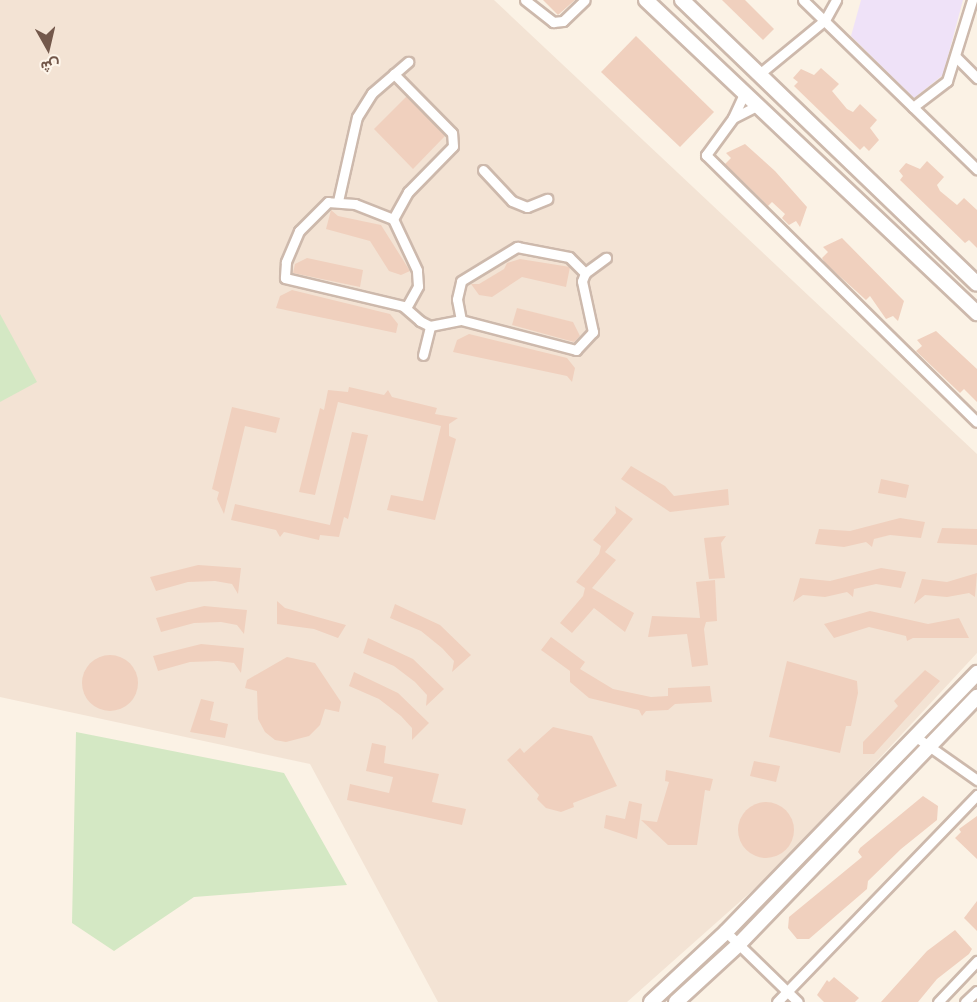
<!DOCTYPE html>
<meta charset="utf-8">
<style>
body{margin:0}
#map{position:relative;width:977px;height:1002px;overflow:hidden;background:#fbf2e5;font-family:Figtree,Vazirmatn,sans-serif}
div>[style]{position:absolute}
.residential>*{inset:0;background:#f3e3d4}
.education>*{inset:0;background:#efe2f8}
.green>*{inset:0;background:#d4e8c4}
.building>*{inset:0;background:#f0d0be}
.round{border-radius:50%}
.roads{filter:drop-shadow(2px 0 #cdb9ac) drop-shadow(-2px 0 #cdb9ac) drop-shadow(0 2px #cdb9ac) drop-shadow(0 -2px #cdb9ac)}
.street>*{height:9px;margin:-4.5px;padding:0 4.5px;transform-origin:4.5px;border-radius:4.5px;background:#fff}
.secondary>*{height:14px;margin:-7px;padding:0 7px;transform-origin:7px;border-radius:7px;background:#fff}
span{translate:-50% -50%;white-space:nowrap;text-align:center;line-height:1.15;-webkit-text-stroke:6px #fef6eb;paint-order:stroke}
.north{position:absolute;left:18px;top:18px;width:60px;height:60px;-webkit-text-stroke:4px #fef6eb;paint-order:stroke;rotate:172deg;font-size:16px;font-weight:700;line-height:24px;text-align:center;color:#73584b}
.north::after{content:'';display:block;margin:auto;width:21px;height:27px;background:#73584b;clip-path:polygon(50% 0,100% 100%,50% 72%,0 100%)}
</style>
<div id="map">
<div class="residential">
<div style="clip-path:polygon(0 0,494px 0,977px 454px,977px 653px,779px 867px,627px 1002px,438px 1002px,310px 764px,0 697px)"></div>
</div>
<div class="education">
<div style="clip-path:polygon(861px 0,963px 0,943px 75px,914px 98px,851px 36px)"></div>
</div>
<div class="green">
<div style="clip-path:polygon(0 314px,37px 382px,0 402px)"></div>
<div style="clip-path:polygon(76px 732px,284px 773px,347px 885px,194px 897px,114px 951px,72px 923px)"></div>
</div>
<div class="building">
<div style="clip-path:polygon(543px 0,575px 0,558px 15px)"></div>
<div style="clip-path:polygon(722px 0,745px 0,774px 29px,763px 40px)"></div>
<div style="clip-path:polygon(636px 36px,714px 112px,680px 147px,601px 72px)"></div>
<div style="clip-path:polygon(821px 68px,839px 84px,832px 91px,847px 109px,853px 112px,860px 104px,877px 120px,870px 128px,879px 140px,869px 151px,864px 146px,860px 150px,794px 86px,798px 82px,793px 78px,801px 69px,814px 75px)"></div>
<div style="clip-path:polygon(407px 96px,445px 136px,413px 169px,374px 129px)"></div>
<div style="clip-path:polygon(745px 144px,775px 171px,807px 207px,800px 227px,796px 221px,789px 225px,782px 218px,785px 214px,772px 202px,768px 206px,725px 164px,731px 158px,726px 153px)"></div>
<div style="clip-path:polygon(927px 161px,944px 177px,937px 185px,940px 191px,957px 205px,964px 198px,977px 210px,977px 248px,969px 240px,965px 243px,900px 180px,903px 176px,899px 171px,906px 163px,920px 169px)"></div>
<div style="clip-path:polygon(331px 210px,338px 216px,381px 225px,410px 271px,401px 275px,389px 271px,370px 241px,326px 229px)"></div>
<div style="clip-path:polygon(842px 238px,904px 301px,898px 321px,893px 316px,886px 319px,870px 296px,866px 300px,825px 263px,822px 258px,828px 252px,823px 247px)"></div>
<div style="clip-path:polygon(307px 258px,363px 270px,360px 287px,293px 273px,295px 264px)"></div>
<div style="clip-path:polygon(520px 259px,570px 267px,566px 287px,522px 277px,492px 297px,479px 295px,471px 284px,479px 284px,504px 269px,507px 263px)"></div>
<div style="clip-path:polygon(292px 290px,390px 314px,398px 324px,396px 333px,276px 308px,280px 296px)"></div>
<div style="clip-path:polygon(517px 308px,573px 322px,580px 336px,574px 342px,512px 325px)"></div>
<div style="clip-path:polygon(936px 331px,977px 369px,977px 402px,964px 389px,960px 393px,916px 351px,922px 346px,917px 340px)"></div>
<div style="clip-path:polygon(469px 334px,567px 358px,575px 368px,572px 382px,567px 376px,453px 352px,457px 340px)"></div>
<div style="clip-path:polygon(349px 387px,384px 395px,388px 390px,392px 397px,437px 408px,435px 414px,458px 418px,449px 424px,449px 436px,456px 439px,435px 520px,387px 510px,391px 495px,423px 501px,441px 426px,338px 402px,315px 495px,299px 492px,320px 408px,324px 410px,328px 390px,348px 392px)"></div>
<div style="clip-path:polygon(232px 407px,280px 418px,276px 433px,245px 426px,224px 514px,217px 499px,219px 492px,212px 489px)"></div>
<div style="clip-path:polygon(352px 432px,368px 435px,348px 519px,344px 517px,339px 537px,320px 535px,319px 540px,284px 532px,280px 537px,276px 530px,231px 520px,235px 504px,330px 525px)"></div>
<div style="clip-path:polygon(631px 466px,665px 486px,674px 496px,728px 489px,729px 505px,670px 512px,621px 479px)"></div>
<div style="clip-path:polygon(881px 479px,909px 485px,906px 498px,878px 493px)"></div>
<div style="clip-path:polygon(615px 506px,633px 519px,605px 552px,616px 560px,592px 588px,634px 613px,625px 632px,594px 608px,572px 633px,560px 623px,583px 596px,585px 588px,576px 582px,599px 554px,601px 546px,593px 540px,616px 513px)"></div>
<div style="clip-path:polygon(900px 518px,925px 522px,921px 538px,890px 535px,874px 539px,872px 547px,866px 542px,844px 547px,815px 544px,819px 529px,850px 531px)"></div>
<div style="clip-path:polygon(942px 528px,977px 529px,977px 545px,937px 543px)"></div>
<div style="clip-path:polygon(726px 536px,721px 543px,725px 578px,709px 579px,704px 538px)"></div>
<div style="clip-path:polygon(198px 565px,241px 568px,238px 594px,232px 584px,215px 581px,188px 582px,156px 591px,150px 577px)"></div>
<div style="clip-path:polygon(881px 568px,906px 572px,901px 588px,876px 584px,854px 589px,853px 597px,847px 592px,825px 597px,803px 595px,793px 602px,800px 578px,830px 581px)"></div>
<div style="clip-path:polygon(977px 573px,975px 597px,969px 593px,947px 597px,925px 595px,914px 604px,922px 579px,947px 582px)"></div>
<div style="clip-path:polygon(715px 580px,717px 621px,706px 622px,704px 629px,708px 665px,692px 667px,687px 634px,648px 637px,652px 616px,700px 618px,696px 582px)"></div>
<div style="clip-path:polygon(277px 601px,285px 608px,346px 625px,338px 638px,314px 629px,277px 624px)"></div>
<div style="clip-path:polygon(395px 604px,440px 625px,471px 655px,452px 672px,454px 661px,442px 648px,421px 631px,390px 618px)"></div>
<div style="clip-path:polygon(204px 606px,247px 610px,244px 634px,237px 625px,221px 622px,194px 623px,161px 632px,156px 618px)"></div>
<div style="clip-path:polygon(870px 611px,928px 624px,959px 618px,969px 638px,913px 638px,907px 641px,906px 636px,869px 627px,834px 638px,824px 624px)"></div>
<div style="clip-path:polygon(551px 637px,585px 662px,580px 669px,613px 689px,651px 697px,668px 696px,668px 688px,710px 686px,712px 702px,675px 704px,668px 710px,646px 711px,642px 716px,639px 710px,589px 698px,570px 682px,570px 671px,541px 650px)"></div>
<div style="clip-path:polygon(368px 638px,413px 659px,444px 689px,426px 706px,427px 695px,415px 682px,394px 666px,363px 653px)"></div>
<div style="clip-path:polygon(201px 644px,244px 648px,241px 673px,234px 663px,218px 661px,190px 662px,158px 671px,153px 656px)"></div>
<div class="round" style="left:82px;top:655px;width:56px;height:56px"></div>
<div style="clip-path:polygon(287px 657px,315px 663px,341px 702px,339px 712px,325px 709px,320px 725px,309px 736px,286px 742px,275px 740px,265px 732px,258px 719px,257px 691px,245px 688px,247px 680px)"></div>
<div style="clip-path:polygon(787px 661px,857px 681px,858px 693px,851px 726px,846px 726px,840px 753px,769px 737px)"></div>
<div style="clip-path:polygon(925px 670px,940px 681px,874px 754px,863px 754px,863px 742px,898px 706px,894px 701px)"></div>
<div style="clip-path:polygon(354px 672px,398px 693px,429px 723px,412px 740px,412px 728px,401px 716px,379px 699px,349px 686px)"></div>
<div style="clip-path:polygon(201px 699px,214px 702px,210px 720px,228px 724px,225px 738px,190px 732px)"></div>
<div style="clip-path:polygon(553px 727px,592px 736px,617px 786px,573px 803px,574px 807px,561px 812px,546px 808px,537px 799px,539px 795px,507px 760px,520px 748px,524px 753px)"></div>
<div style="clip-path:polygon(372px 743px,386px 746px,384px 763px,439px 774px,432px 802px,466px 809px,462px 825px,347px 800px,350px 784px,389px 793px,393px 777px,366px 771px)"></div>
<div style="clip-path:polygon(754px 761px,780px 766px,776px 782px,750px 776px)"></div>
<div style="clip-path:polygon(666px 770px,713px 779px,710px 791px,705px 790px,697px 845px,668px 845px,641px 820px,657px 822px,669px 782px,665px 781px)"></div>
<div style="clip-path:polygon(923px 796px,938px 806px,937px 820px,901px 849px,868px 881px,867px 889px,809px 939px,797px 939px,788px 928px,789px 917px,862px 857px,858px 852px,860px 848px)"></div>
<div style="clip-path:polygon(629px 801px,642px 804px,637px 839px,604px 828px,606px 815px,625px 819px)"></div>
<div class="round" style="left:738px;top:802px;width:56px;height:56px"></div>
<div style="clip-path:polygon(977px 816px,977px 859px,955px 838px,961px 832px,959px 829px)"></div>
<div style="clip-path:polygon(977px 901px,977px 931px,964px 918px)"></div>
<div style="clip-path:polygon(955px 930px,972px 949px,969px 954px,937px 979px,918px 1002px,881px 1002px,927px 951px)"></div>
<div style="clip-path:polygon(834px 977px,859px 998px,855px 1002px,824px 1002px,817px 995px,827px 980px,829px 982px)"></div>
</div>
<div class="roads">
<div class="street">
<div style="left:525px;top:0;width:36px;rotate:38deg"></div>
<div style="left:553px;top:22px;width:10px;rotate:-6deg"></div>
<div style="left:563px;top:21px;width:30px;rotate:-44deg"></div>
<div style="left:803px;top:0;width:243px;rotate:44.2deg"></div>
<div style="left:956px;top:57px;width:30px;rotate:45deg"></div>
<div style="left:758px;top:75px;width:87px;rotate:-39.4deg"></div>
<div style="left:825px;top:20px;width:23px;rotate:-61deg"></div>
<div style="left:744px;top:94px;width:26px;rotate:115deg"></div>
<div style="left:733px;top:118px;width:46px;rotate:126.1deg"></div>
<div style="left:706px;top:155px;width:380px;rotate:44.6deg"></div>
<div style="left:913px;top:107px;width:43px;rotate:-37.4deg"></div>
<div style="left:947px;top:81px;width:85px;rotate:-72.8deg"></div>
<div style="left:733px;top:118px;width:27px;rotate:-27deg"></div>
<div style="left:483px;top:170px;width:42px;rotate:46.9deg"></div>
<div style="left:512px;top:201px;width:16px;rotate:22deg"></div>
<div style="left:527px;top:207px;width:22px;rotate:-22deg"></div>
<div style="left:338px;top:201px;width:86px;rotate:-77.3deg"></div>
<div style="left:357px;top:117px;width:28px;rotate:-58deg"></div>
<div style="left:372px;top:93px;width:48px;rotate:-40.7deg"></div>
<div style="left:393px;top:219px;width:31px;rotate:-61deg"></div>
<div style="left:408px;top:192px;width:64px;rotate:-45.6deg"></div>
<div style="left:453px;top:146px;width:13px;rotate:-94deg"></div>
<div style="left:452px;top:133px;width:83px;rotate:-134.5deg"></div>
<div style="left:406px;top:308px;width:25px;rotate:-61deg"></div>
<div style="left:418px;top:286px;width:16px;rotate:-94deg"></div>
<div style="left:417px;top:270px;width:56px;rotate:-115.2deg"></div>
<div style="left:393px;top:219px;width:41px;rotate:-158.5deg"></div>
<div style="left:355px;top:204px;width:27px;rotate:-176deg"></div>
<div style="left:328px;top:202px;width:41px;rotate:135deg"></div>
<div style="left:299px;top:231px;width:34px;rotate:113deg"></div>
<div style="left:286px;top:262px;width:16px;rotate:94deg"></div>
<div style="left:285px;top:278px;width:121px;rotate:13.3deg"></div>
<div style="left:403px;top:306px;width:23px;rotate:41deg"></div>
<div style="left:420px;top:321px;width:11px;rotate:27deg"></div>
<div style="left:430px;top:326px;width:32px;rotate:-11deg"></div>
<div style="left:461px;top:320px;width:119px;rotate:14.6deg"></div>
<div style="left:576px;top:350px;width:25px;rotate:-47deg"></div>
<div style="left:593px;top:332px;width:52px;rotate:-102.2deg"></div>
<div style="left:582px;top:281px;width:9px;rotate:-69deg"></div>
<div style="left:585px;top:273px;width:26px;rotate:-36deg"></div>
<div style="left:461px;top:320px;width:21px;rotate:-101deg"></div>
<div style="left:457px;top:299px;width:18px;rotate:-77deg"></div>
<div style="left:461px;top:281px;width:66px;rotate:-31.3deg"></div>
<div style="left:517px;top:247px;width:53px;rotate:10.9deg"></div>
<div style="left:569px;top:257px;width:23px;rotate:45deg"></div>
<div style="left:423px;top:355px;width:30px;rotate:-76deg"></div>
<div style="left:916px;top:737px;width:75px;rotate:35.2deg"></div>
<div style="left:726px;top:932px;width:100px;rotate:44.2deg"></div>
<div style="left:777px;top:1002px;width:288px;rotate:-46deg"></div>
<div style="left:938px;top:1002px;width:57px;rotate:-46.4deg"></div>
<div style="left:965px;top:1002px;width:16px;rotate:-43deg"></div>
</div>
<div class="secondary">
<div style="left:646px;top:0;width:456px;rotate:43.4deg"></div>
<div style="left:682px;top:0;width:409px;rotate:43.9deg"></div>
<div style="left:651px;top:1002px;width:103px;rotate:-43deg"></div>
<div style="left:726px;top:932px;width:361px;rotate:-45.9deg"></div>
<div style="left:676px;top:1002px;width:86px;rotate:-42.6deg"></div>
<div style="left:739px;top:944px;width:343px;rotate:-46.1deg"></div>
</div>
</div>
<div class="north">ش</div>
</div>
